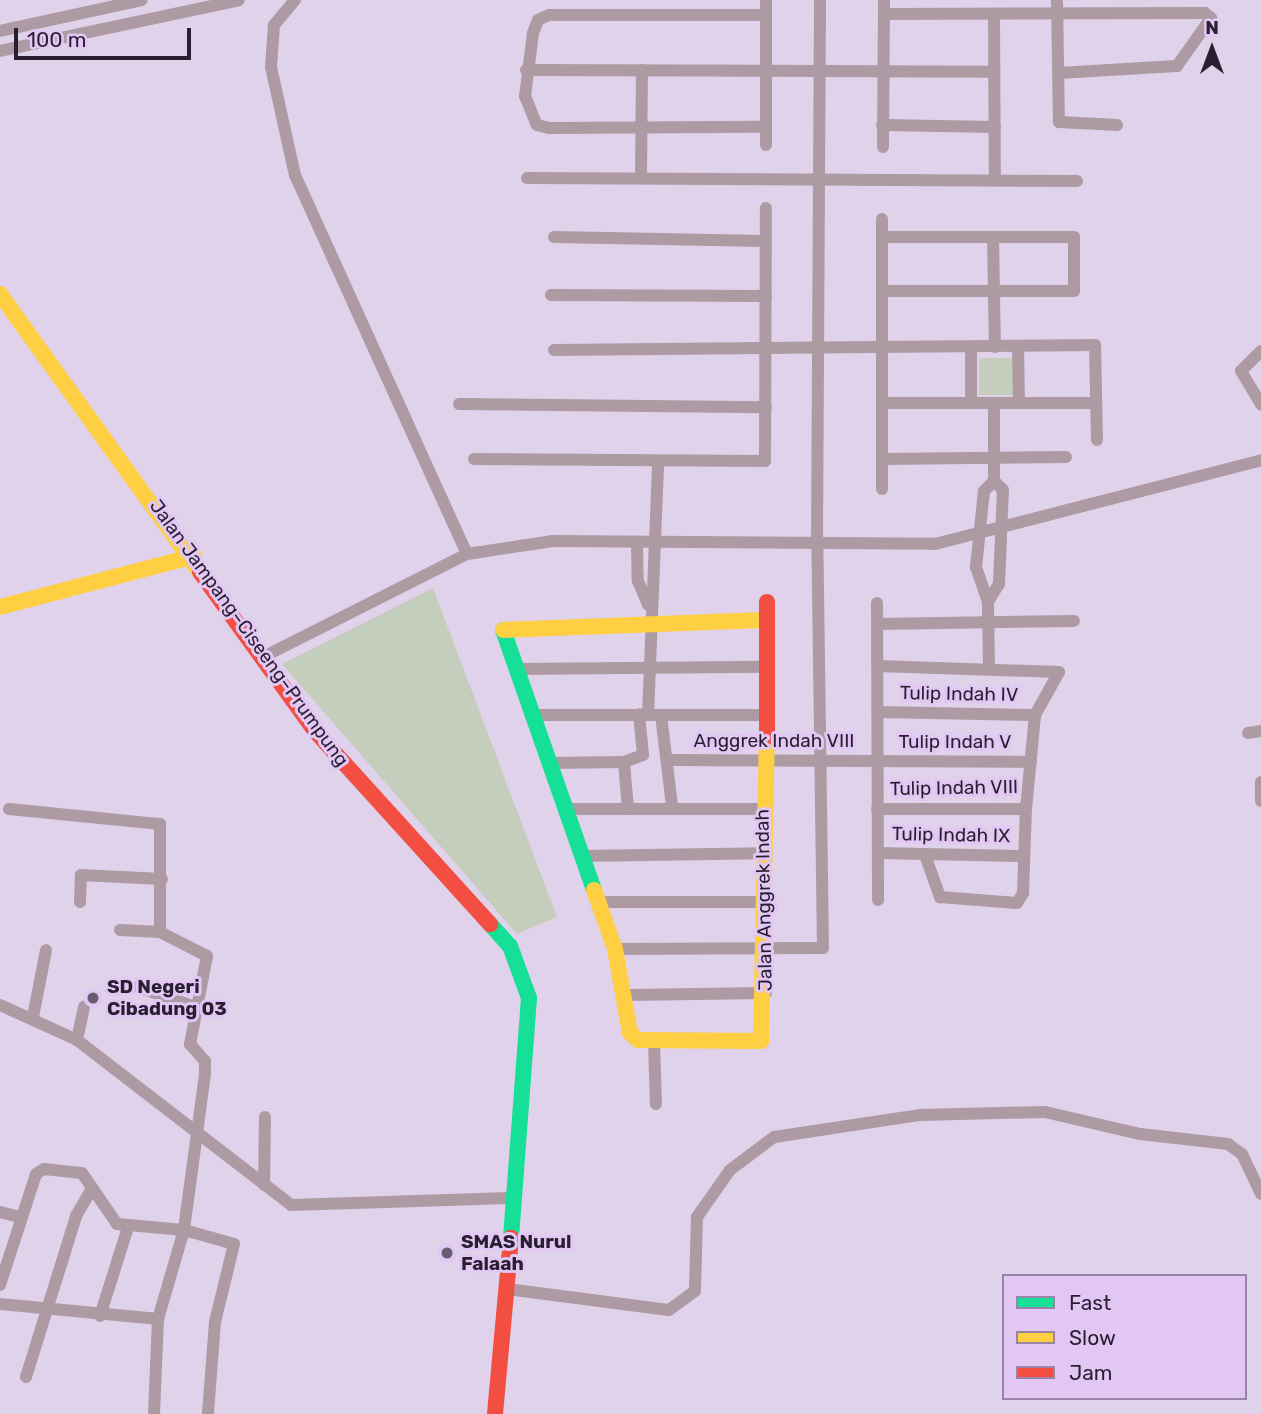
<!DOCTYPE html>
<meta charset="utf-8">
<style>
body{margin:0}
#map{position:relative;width:1261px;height:1414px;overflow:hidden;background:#e0d2ea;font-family:Rubik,sans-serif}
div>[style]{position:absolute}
.green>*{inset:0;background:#c5cebd}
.street>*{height:12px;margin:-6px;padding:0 6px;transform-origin:6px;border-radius:6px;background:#ad9aa2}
.fast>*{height:16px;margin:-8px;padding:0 8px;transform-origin:8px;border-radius:8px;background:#16e098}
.slow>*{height:16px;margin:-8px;padding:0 8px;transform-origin:8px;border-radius:8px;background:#ffcf43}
.jam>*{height:16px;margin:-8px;padding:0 8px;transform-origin:8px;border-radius:8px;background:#f24e42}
.dots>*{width:19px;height:19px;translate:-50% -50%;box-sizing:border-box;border:4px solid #e2c7f5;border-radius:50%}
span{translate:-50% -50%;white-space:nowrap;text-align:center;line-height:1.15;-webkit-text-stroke:6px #e2c7f5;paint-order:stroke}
.street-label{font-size:19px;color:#291f30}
.poi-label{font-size:19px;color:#291f30;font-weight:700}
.left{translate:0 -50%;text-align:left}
.legend{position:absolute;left:1002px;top:1274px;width:245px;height:126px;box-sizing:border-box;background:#e2c7f5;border:2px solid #9884a6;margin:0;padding:9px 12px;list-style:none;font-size:21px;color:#291f30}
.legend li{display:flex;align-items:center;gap:14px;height:35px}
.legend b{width:35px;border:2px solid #9884a6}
.north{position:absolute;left:1177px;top:14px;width:70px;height:70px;-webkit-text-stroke:5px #e2c7f5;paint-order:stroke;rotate:0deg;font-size:19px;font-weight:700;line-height:28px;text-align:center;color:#291f30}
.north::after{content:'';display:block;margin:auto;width:24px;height:32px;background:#291f30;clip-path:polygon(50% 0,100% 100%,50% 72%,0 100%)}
.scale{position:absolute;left:14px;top:28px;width:177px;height:32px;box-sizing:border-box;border:4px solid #291f30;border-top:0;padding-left:9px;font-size:21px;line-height:24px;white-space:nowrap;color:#291f30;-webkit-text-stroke:5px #e2c7f5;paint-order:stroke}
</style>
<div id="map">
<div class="green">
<div style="clip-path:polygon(979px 358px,1013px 358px,1013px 395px,979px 395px)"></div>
<div style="clip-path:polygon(433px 588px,557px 917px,517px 934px,282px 664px)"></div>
</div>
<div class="street">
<div style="left:295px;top:0;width:33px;rotate:130deg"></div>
<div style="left:274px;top:25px;width:42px;rotate:94.1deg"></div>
<div style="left:271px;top:67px;width:111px;rotate:77.5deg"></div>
<div style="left:295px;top:175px;width:416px;rotate:65.6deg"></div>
<div style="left:1057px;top:0;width:122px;rotate:89.1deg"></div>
<div style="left:1059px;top:122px;width:58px;rotate:3deg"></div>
<div style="left:885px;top:14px;width:320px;rotate:-0.2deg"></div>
<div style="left:1205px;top:13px;width:8px;rotate:40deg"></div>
<div style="left:1211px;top:18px;width:59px;rotate:125.3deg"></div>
<div style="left:1177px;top:66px;width:119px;rotate:176.6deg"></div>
<div style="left:766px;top:15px;width:217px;rotate:180deg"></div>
<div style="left:549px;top:15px;width:12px;rotate:156deg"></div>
<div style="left:538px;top:20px;width:14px;rotate:111deg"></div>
<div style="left:533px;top:33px;width:64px;rotate:97.2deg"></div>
<div style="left:525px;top:96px;width:31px;rotate:68deg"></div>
<div style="left:537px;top:125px;width:12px;rotate:14deg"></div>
<div style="left:549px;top:128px;width:217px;rotate:-0.3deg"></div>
<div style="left:994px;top:16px;width:164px;rotate:89.7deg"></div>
<div style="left:0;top:31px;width:145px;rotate:-12.3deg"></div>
<div style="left:0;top:51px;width:244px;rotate:-12deg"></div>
<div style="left:526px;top:70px;width:466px;rotate:0.2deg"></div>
<div style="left:882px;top:125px;width:113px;rotate:1deg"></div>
<div style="left:766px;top:145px;width:145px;rotate:-90deg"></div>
<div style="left:883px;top:147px;width:147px;rotate:-89.6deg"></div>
<div style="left:527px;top:178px;width:550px;rotate:0.31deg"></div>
<div style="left:641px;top:178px;width:108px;rotate:-89.5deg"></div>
<div style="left:554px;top:237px;width:212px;rotate:1.1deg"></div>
<div style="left:882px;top:237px;width:192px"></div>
<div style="left:1074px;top:237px;width:54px;rotate:90deg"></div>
<div style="left:1074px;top:291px;width:192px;rotate:180deg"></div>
<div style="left:993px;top:237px;width:110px;rotate:89deg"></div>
<div style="left:551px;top:295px;width:215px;rotate:0.3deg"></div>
<div style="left:1018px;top:346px;width:57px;rotate:89deg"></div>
<div style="left:971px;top:347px;width:56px;rotate:90deg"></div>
<div style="left:554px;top:350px;width:541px;rotate:-0.53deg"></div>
<div style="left:1095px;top:345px;width:95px;rotate:88.8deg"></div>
<div style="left:1261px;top:351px;width:28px;rotate:135deg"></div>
<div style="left:1241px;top:371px;width:39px;rotate:59deg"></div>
<div style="left:882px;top:403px;width:214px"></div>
<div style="left:459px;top:404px;width:307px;rotate:0.6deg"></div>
<div style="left:474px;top:459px;width:291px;rotate:0.4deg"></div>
<div style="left:765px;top:461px;width:253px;rotate:-89.8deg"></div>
<div style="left:882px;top:459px;width:184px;rotate:-0.6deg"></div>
<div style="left:882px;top:489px;width:270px;rotate:-90deg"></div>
<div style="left:637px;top:542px;width:39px;rotate:89deg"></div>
<div style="left:638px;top:581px;width:26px;rotate:67deg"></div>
<div style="left:988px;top:602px;width:21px;rotate:-59deg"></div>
<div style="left:999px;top:584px;width:94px;rotate:-87.6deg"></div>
<div style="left:1003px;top:490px;width:13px;rotate:-135deg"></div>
<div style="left:994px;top:481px;width:78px;rotate:-90deg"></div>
<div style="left:877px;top:603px;width:297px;rotate:89.8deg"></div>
<div style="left:878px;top:624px;width:196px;rotate:-0.9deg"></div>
<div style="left:263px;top:657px;width:229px;rotate:-26.8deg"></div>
<div style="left:467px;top:554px;width:87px;rotate:-8.6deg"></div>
<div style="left:553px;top:541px;width:382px;rotate:0.4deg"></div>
<div style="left:935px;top:544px;width:337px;rotate:-14.4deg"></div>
<div style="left:989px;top:668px;width:66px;rotate:-90.9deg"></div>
<div style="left:988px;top:602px;width:37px;rotate:-109deg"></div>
<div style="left:976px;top:567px;width:76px;rotate:-84deg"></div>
<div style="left:984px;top:491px;width:14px;rotate:-45deg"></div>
<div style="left:515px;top:669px;width:250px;rotate:-0.5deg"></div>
<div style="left:878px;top:712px;width:157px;rotate:1.1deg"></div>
<div style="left:1035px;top:715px;width:49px;rotate:-60.8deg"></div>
<div style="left:1059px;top:672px;width:181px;rotate:-178.1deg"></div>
<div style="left:531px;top:715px;width:233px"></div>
<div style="left:648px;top:715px;width:254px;rotate:-87.7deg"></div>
<div style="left:661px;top:715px;width:92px;rotate:83.1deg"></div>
<div style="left:1248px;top:733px;width:13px;rotate:-9deg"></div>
<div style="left:668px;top:760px;width:363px;rotate:0.3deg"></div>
<div style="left:550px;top:763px;width:74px;rotate:-0.8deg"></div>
<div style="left:1261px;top:782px;width:19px;rotate:90deg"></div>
<div style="left:9px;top:809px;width:152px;rotate:5.7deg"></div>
<div style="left:160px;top:824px;width:108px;rotate:90deg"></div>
<div style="left:160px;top:932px;width:53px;rotate:27.1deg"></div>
<div style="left:207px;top:956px;width:90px;rotate:100.9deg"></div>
<div style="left:190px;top:1044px;width:23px;rotate:49deg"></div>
<div style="left:205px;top:1061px;width:13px;rotate:90deg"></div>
<div style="left:205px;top:1074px;width:157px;rotate:97.7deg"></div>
<div style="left:184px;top:1230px;width:93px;rotate:106.3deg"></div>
<div style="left:158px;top:1319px;width:95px;rotate:92.4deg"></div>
<div style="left:565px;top:809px;width:198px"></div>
<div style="left:628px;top:809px;width:47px;rotate:-94.9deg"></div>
<div style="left:624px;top:762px;width:20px;rotate:-20deg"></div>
<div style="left:643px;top:755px;width:41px;rotate:-95.6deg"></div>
<div style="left:877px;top:809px;width:149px"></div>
<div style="left:1026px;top:809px;width:94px;rotate:-84.5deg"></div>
<div style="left:878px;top:853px;width:146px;rotate:1.2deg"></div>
<div style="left:925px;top:855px;width:45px;rotate:70.3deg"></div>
<div style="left:940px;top:897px;width:77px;rotate:4.5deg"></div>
<div style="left:1017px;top:903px;width:12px;rotate:-59deg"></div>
<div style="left:1023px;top:893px;width:84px;rotate:-88deg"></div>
<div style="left:581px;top:856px;width:183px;rotate:-0.9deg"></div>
<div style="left:80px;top:902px;width:27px;rotate:-88deg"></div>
<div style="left:81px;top:875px;width:81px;rotate:2.8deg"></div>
<div style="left:598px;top:902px;width:168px"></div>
<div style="left:120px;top:930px;width:40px;rotate:2.9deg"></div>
<div style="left:615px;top:949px;width:208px;rotate:-0.3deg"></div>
<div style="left:823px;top:948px;width:407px;rotate:-90.8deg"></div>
<div style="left:817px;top:541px;width:541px;rotate:-89.68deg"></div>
<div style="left:138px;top:987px;width:64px;rotate:19.3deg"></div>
<div style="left:627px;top:995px;width:139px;rotate:-0.8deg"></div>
<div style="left:0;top:1005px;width:85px;rotate:24.4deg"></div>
<div style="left:77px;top:1040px;width:270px;rotate:37.6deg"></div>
<div style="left:291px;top:1205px;width:223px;rotate:-1.8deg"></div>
<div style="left:33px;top:1017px;width:68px;rotate:-79deg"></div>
<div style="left:77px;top:1040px;width:34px;rotate:-78deg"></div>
<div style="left:654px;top:1042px;width:62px;rotate:88.2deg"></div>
<div style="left:264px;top:1185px;width:68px;rotate:-89.2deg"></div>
<div style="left:0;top:1212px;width:21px;rotate:14deg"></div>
<div style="left:0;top:1285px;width:117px;rotate:-72deg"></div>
<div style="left:36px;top:1174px;width:9px;rotate:-32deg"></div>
<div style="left:44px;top:1169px;width:38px;rotate:6deg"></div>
<div style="left:82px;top:1173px;width:62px;rotate:55.5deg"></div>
<div style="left:117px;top:1224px;width:67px;rotate:5.1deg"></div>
<div style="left:184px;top:1230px;width:52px;rotate:15.6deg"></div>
<div style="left:234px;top:1244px;width:80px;rotate:103.7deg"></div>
<div style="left:215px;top:1322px;width:92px;rotate:94.4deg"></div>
<div style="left:507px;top:1289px;width:163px;rotate:7.4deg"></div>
<div style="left:669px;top:1310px;width:32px;rotate:-36deg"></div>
<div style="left:695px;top:1291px;width:74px;rotate:-88.5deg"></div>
<div style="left:697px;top:1217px;width:57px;rotate:-54.9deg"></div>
<div style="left:730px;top:1170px;width:55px;rotate:-36.9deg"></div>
<div style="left:774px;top:1137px;width:148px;rotate:-8.6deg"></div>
<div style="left:920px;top:1115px;width:125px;rotate:-1.4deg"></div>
<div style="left:1045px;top:1112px;width:98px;rotate:13deg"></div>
<div style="left:1140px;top:1134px;width:89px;rotate:6.5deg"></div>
<div style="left:1228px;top:1144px;width:17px;rotate:36deg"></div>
<div style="left:1242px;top:1154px;width:44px;rotate:64.6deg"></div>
<div style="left:0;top:1304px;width:159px;rotate:5.4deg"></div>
<div style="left:100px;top:1316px;width:93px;rotate:-72.5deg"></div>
<div style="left:26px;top:1377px;width:169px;rotate:-72.7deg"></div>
<div style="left:76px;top:1216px;width:30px;rotate:-60deg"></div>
</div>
<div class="fast">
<div style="left:503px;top:630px;width:275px;rotate:70.7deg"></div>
<div style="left:490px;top:924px;width:30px;rotate:48deg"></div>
<div style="left:510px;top:946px;width:55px;rotate:69.9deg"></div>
<div style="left:529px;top:998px;width:241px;rotate:94.3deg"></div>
</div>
<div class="slow">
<div style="left:0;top:294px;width:342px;rotate:54.3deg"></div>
<div style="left:0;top:607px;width:201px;rotate:-14.7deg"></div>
<div style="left:503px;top:630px;width:260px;rotate:-2.2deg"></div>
<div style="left:594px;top:890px;width:63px;rotate:70.4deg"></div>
<div style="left:615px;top:949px;width:85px;rotate:79.9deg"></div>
<div style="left:630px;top:1033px;width:11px;rotate:41deg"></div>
<div style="left:638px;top:1040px;width:123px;rotate:0.5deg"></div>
<div style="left:761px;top:1041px;width:304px;rotate:-88.9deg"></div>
</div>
<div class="jam">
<div style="left:200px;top:572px;width:196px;rotate:54.1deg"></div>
<div style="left:315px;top:731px;width:261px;rotate:47.8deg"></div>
<div style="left:767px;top:737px;width:135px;rotate:-90deg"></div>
<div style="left:495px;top:1414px;width:177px;rotate:-84.8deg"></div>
</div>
<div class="dots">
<div style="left:93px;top:998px;background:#695e71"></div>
<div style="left:447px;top:1253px;background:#695e71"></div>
</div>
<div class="street-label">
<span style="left:249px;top:633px;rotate:54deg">Jalan Jampang–Ciseeng–Prumpung</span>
<span style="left:959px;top:694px;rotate:1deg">Tulip Indah IV</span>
<span style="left:774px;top:741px">Anggrek Indah VIII</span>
<span style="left:955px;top:742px">Tulip Indah V</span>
<span style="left:954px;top:788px;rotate:-1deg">Tulip Indah VIII</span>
<span style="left:951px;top:835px;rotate:1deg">Tulip Indah IX</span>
<span style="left:764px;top:900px;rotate:-91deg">Jalan Anggrek Indah</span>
</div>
<div class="poi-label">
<span class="left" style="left:107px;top:998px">SD Negeri<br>Cibadung 03</span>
<span class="left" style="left:461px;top:1253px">SMAS Nurul<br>Falaah</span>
</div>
<ul class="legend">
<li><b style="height:9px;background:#16e098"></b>Fast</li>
<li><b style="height:9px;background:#ffcf43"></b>Slow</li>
<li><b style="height:9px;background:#f24e42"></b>Jam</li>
</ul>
<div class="north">N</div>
<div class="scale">100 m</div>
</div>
